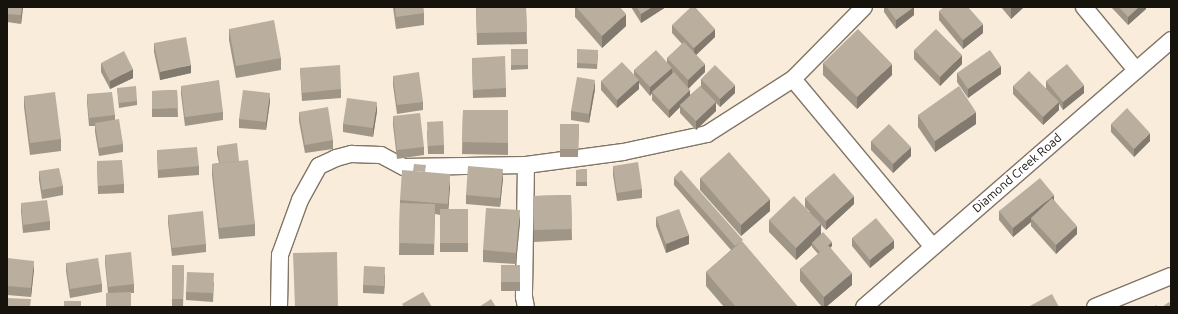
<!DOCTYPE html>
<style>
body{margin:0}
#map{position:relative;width:1178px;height:314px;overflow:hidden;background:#f9ecdb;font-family:Ubuntu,sans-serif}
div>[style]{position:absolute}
.roads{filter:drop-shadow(1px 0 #817667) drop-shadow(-1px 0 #817667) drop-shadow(0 1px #817667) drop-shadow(0 -1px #817667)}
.minor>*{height:16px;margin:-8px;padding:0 8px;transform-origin:8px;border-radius:8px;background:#fff}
.wall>*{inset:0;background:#a09688}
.shaded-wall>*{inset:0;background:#827a6f}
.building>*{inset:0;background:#baaf9e}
span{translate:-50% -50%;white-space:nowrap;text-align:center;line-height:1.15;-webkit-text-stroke:3.5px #fff;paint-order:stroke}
.street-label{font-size:12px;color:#16120c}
.frame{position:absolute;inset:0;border:8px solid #16120c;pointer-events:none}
</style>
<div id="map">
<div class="roads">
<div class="minor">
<div style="left:1084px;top:7px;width:82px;rotate:50.5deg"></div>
<div style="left:793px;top:79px;width:217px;rotate:50.2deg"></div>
<div style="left:526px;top:165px;width:132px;rotate:90.9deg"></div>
<div style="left:524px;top:297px;width:10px;rotate:79deg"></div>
<div style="left:279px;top:307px;width:52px;rotate:-88.9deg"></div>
<div style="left:280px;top:255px;width:59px;rotate:-70deg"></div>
<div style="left:300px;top:200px;width:39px;rotate:-61deg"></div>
<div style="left:319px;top:166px;width:19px;rotate:-25deg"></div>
<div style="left:336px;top:158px;width:16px;rotate:-15deg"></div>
<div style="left:351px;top:154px;width:30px;rotate:2deg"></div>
<div style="left:381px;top:155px;width:26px;rotate:28deg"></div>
<div style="left:404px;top:167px;width:122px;rotate:-0.9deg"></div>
<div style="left:526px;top:165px;width:98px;rotate:-7.6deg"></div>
<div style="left:623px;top:152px;width:86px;rotate:-12.1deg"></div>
<div style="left:707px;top:134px;width:102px;rotate:-32.6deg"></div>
<div style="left:793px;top:79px;width:101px;rotate:-45.4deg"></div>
<div style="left:864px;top:307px;width:407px;rotate:-41deg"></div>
<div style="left:1095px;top:307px;width:82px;rotate:-22.2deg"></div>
</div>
</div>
<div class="wall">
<div style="clip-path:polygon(7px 7px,23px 7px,21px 24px,7px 22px)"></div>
<div style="clip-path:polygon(393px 7px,423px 7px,424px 13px,424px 25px,396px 29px)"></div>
<div style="clip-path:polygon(476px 7px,526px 7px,527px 44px,477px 45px)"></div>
<div style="clip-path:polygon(575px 7px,620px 7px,626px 26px,602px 48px,575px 17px)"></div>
<div style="clip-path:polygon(631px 7px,666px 7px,641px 23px)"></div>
<div style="clip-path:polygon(884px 7px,914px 7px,914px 15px,896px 29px,884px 12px)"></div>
<div style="clip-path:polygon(1001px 7px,1024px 7px,1011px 19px)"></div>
<div style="clip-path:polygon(1111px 7px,1146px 7px,1146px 9px,1128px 25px)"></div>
<div style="clip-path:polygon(939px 11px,983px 33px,963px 49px,939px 20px)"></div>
<div style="clip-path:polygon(672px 25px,715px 37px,696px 55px,705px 72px,689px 88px,690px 95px,701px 86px,701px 79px,735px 93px,720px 107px,716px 103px,716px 111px,696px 130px,680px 113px,680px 107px,669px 118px,652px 100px,652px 93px,650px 96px,639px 83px,639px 89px,617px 108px,601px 90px,601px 81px,634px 75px,634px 70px,667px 63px,667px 58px,682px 44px,672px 33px)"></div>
<div style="clip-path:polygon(229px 29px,281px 58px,281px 70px,236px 78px,229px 40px)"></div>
<div style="clip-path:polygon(154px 43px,191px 73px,160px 80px,154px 52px)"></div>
<div style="clip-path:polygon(511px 49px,528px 49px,528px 69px,511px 70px)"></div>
<div style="clip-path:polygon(577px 49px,598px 54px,597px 69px,577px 68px)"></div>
<div style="clip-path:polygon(914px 50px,962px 64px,940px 86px,914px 59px)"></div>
<div style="clip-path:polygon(472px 58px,506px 88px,506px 97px,473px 98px)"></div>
<div style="clip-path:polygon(101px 63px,133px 78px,110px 89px,101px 72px)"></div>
<div style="clip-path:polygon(823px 63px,892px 75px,857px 109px,823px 75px)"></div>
<div style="clip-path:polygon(300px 68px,341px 89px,341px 98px,302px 101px)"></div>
<div style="clip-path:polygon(957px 73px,1001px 74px,968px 98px,957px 82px)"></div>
<div style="clip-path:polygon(393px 76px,423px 102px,423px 110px,397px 114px,393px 85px)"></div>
<div style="clip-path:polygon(1046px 81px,1084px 93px,1063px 110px,1059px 104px,1059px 110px,1043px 125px,1013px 94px,1013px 86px,1046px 89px)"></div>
<div style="clip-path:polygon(181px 86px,223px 112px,223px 120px,185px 126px,181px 94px)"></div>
<div style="clip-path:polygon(117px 88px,137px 101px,137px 105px,119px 108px)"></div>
<div style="clip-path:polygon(595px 89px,589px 123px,571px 120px,571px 111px)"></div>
<div style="clip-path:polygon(177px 90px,178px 117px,152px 117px,152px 91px)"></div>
<div style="clip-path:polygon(87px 94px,115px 115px,115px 119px,123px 144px,123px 152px,99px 156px,95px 132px,95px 126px,89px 126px,87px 103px)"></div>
<div style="clip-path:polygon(24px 96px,61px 139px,61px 151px,30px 155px,24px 107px)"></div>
<div style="clip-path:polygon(270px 101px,266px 130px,239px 128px,239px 119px)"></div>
<div style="clip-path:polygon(463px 110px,508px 110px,508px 155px,462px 154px)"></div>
<div style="clip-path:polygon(377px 111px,373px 137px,343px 132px,343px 124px)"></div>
<div style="clip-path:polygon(299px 112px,333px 140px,333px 149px,305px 153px,299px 121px)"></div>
<div style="clip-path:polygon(918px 115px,976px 124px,935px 152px,918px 127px)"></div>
<div style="clip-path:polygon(393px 116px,424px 147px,424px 155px,397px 159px,393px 125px)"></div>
<div style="clip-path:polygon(560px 124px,579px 124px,578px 157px,560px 157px)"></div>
<div style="clip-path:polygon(1111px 124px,1150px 141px,1134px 157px,1111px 132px)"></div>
<div style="clip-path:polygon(427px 130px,444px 145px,444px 154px,428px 154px)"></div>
<div style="clip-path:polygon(871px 141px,911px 156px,893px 173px,871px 150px)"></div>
<div style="clip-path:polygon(217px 146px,239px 161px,255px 224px,255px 236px,219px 239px,212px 175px,212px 164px,219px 163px,217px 154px)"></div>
<div style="clip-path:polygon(157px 150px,199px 166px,199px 175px,158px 178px)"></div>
<div style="clip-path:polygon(97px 161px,124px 184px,124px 193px,98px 194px)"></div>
<div style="clip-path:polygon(613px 166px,642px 189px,642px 198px,617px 201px,613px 175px)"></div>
<div style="clip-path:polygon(587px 169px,587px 186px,576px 186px,576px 170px)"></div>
<div style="clip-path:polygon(39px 171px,63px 186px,63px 195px,42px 199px,39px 180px)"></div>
<div style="clip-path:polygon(426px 172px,450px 186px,448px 209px,468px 209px,468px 252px,440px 252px,440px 215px,435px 214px,434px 255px,399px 255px,400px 200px)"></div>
<div style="clip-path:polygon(674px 177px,743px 243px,798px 307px,724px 307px,706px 286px,706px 272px,731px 250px,674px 185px)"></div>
<div style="clip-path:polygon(503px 178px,500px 207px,466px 204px,466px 195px)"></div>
<div style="clip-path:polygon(700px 178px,770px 211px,741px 236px,700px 190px)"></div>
<div style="clip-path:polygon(571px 195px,572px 240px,534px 242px,533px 196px)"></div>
<div style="clip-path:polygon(805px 198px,854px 204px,826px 230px,821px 225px,821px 234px,832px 246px,830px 247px,852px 285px,826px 307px,822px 307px,800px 281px,800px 269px,818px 254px,812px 247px,812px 245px,796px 260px,769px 232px,769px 220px,810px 212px,805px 207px)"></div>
<div style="clip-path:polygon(1054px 200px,1077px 234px,1056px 254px,1031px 226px,1031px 222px,1013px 237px,999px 220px,999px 211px)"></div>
<div style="clip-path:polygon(21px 203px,50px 221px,50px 230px,23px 233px,21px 212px)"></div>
<div style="clip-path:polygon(168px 215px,206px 244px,206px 252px,172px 256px,168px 223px)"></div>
<div style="clip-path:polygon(656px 217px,689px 244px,666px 253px,656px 226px)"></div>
<div style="clip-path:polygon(520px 222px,516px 264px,483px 262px,483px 250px)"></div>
<div style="clip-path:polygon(852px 238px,894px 248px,870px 268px,852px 246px)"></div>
<div style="clip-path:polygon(105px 255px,134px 284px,134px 293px,108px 293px,105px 263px)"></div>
<div style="clip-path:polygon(7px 258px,34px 269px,31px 297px,7px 295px)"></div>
<div style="clip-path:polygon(66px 263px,102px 284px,102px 292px,70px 298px,66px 271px)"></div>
<div style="clip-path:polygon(172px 265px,184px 265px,183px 307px,172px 307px)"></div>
<div style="clip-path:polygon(501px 265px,520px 265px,520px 291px,501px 291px)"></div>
<div style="clip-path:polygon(385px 275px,384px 294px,363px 293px,363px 285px)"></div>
<div style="clip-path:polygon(214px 282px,213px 302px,186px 300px,186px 292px)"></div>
</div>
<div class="shaded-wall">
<div style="clip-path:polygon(22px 7px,23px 7px,21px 24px,21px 15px)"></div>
<div style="clip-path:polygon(652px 7px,666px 7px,641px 23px,641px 14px)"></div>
<div style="clip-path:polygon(914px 7px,914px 15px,896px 29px,896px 20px)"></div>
<div style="clip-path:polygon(1011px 7px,1024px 7px,1011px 19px)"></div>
<div style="clip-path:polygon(1139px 7px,1146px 7px,1146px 9px,1128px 25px,1128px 17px)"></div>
<div style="clip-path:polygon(626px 14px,626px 26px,602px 48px,602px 36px)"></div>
<div style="clip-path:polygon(983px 24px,983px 33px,963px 49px,963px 40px)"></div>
<div style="clip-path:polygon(715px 29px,715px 37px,694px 57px,694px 48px)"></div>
<div style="clip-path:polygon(962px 55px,962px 64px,940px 86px,940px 77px)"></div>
<div style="clip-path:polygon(705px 64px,705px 72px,688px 89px,688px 80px)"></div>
<div style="clip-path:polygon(892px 64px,892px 75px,857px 109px,857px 97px)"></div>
<div style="clip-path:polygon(191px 65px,191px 73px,160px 80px,160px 72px)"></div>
<div style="clip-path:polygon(1001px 66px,1001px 74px,968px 98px,968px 89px)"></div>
<div style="clip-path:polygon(672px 68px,672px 76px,652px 92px,652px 93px,650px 96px,650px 87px)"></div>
<div style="clip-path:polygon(133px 69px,133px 78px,110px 89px,110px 81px)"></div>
<div style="clip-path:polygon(595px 80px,595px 89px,589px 123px,589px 114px)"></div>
<div style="clip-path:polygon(639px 80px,639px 89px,617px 108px,617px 100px)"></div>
<div style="clip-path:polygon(735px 85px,735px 93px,720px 107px,720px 99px)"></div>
<div style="clip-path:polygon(1084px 85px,1084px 93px,1063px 110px,1063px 102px)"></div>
<div style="clip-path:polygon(690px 90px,690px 98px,680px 105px,680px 107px,669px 118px,669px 110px)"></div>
<div style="clip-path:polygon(270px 93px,270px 101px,266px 130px,266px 122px)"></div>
<div style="clip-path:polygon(377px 102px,377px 111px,373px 137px,373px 128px)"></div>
<div style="clip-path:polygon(716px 102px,716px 111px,696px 130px,696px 121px)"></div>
<div style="clip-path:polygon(1059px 102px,1059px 110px,1043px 125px,1043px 117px)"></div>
<div style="clip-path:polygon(976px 112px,976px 124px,935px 152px,935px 141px)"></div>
<div style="clip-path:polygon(1150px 133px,1150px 141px,1134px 157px,1134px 149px)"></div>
<div style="clip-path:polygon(911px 147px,911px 156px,893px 173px,893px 164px)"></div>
<div style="clip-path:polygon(503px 169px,503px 178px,500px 207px,500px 198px)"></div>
<div style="clip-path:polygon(450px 174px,450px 186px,448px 215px,448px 204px)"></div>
<div style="clip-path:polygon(1054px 195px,1054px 203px,1031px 218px,1031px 222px,1013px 237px,1013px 228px)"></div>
<div style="clip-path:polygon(854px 196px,854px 204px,826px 230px,826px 221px)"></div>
<div style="clip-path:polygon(770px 199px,770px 211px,741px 236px,741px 225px)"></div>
<div style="clip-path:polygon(520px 210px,520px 222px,516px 264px,516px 253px)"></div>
<div style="clip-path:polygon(821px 224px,821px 235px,812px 243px,812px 245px,796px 260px,796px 248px)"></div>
<div style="clip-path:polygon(1077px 226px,1077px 234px,1056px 254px,1056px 245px)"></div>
<div style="clip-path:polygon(689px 235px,689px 244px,666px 253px,666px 244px)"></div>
<div style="clip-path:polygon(894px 240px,894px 248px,870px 268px,870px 260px)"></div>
<div style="clip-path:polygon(832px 242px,832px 246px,821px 257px,821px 252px)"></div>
<div style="clip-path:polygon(34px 261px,34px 269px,31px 297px,31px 288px)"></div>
<div style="clip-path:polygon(385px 267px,385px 275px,384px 294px,384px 286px)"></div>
<div style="clip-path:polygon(852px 273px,852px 285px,826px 307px,824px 307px,824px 297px)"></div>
</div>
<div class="building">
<div style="clip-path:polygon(7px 7px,22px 7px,21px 15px,7px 14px)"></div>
<div style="clip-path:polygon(395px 7px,423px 7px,424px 13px,396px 17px)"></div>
<div style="clip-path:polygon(476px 7px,526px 7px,527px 32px,477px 33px)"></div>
<div style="clip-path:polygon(576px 7px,620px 7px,626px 14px,602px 36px)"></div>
<div style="clip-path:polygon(637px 7px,652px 7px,641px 14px)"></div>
<div style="clip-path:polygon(691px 7px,695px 7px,715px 29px,694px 48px,672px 25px)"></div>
<div style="clip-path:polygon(887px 7px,914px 7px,896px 20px)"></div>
<div style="clip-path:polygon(944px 7px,968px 7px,983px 24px,963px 40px,939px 11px)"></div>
<div style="clip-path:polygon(1119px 7px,1139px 7px,1128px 17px)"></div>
<div style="clip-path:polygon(274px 20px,281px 58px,236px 66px,229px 29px)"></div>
<div style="clip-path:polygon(858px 29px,892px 64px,857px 97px,823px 63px)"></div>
<div style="clip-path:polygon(936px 29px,962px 55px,940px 77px,914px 50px)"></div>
<div style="clip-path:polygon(186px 37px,191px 65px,160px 72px,154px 43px)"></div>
<div style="clip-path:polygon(684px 42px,705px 64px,688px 80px,667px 58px)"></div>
<div style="clip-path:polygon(511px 49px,528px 49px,528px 65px,511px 65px)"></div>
<div style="clip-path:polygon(577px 49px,598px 50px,597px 64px,577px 63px)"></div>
<div style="clip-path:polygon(656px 50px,672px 68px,650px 87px,634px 70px)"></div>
<div style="clip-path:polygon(990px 50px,1001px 66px,968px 89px,957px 73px)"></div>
<div style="clip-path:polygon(124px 51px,133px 69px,110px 81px,101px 63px)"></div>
<div style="clip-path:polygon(505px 56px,506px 88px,473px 90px,472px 58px)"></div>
<div style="clip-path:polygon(622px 62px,639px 80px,617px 100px,601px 81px)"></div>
<div style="clip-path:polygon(1067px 64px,1084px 85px,1063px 102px,1046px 81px)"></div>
<div style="clip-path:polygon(340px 65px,341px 89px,302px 93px,300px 68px)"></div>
<div style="clip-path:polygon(715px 65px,735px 85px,720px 99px,701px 79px)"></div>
<div style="clip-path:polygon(1029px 71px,1059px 102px,1043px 117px,1013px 86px)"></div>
<div style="clip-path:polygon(419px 72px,423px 102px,397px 105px,393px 76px)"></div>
<div style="clip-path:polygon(674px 72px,690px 90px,669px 110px,652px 92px)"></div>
<div style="clip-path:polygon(577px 77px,595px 80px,589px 114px,571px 111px)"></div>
<div style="clip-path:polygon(219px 80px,223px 112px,185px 117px,181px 86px)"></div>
<div style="clip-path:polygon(136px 86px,137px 101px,119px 103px,117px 88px)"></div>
<div style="clip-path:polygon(700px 86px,716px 102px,696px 121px,680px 105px)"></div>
<div style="clip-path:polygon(959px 86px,976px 112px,935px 141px,918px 115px)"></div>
<div style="clip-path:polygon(177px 90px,178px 108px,152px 109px,152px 91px)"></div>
<div style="clip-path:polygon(243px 90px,270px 93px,266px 122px,239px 119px)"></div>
<div style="clip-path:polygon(55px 92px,61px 139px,30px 143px,24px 96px)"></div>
<div style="clip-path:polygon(112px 92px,115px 115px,89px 118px,87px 94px)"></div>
<div style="clip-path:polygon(347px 98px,377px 102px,373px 128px,343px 124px)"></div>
<div style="clip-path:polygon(328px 107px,333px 140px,305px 145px,299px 112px)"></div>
<div style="clip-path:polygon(1127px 108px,1150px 133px,1134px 149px,1111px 124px)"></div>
<div style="clip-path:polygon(463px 110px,508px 110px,508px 143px,462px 142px)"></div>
<div style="clip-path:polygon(420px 113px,424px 147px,397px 150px,393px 116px)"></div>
<div style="clip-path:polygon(119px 119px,123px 144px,99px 148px,95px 123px)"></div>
<div style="clip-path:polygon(443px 121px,444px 145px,428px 146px,427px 122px)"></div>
<div style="clip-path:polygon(560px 124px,579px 124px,578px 149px,560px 149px)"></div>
<div style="clip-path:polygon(889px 124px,911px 147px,893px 164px,871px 141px)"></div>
<div style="clip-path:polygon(237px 143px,239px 161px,220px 163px,217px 146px)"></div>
<div style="clip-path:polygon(197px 147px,199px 166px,158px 170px,157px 150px)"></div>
<div style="clip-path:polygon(729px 152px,770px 199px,741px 225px,700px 178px)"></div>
<div style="clip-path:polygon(122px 160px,124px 184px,98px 186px,97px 161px)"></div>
<div style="clip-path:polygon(248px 160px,255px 224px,219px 228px,212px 164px)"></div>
<div style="clip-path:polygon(638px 162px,642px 189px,617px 193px,613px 166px)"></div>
<div style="clip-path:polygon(414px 164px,426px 165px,425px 172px,413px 171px)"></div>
<div style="clip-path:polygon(468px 166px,503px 169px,500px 198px,466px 195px)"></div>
<div style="clip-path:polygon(59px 168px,63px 186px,42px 190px,39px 171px)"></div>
<div style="clip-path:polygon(587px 169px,587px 182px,576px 182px,576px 170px)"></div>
<div style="clip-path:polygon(402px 170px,450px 174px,448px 204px,400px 200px)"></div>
<div style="clip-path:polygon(681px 170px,743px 240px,742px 241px,735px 246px,674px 177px)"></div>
<div style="clip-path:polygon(834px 173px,854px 196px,826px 221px,805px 198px)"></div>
<div style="clip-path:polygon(1040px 178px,1054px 195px,1013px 228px,999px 211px)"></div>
<div style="clip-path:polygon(571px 195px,572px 229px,534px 230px,533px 196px)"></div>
<div style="clip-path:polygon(794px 196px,821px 224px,796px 248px,769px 220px)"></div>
<div style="clip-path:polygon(1052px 198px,1077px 226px,1056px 245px,1031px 218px)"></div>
<div style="clip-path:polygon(47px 200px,50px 221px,23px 225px,21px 203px)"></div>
<div style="clip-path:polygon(400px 203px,435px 204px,434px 244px,399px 243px)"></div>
<div style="clip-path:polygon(486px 208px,520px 210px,516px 253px,483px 250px)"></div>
<div style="clip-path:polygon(440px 209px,468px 209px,468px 243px,440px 243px)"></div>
<div style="clip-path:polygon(679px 209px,689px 235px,666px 244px,656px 217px)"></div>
<div style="clip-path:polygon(203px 211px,206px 244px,172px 248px,168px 215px)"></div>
<div style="clip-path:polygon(876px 218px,894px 240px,870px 260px,852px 238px)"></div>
<div style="clip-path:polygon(823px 232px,832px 242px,820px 252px,812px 243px)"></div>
<div style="clip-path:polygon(742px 241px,798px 307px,736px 307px,706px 272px)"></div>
<div style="clip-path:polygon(828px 245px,852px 273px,824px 297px,800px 269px)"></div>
<div style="clip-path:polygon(131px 252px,134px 284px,108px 287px,105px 255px)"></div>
<div style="clip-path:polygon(337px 252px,338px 307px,295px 307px,293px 253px)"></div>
<div style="clip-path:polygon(7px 258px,34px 261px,31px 288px,7px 286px)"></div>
<div style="clip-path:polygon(98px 258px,102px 284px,70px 289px,66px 263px)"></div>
<div style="clip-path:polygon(172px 265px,184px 265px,183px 299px,172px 299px)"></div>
<div style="clip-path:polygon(501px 265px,520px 265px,520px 282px,501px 282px)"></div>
<div style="clip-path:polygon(364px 266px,385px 267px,384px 286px,363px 285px)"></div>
<div style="clip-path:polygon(187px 272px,214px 273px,213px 293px,186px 292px)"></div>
<div style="clip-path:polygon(131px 292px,131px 307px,106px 307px,106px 293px)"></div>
<div style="clip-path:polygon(423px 292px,432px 307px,404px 307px,402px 304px)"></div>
<div style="clip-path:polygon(1052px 294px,1059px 307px,1028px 307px)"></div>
<div style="clip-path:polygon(7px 298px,31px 299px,30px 307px,7px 307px)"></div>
<div style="clip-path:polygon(491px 299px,496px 307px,479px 307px)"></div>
<div style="clip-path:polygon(64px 301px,81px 301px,81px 307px,64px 307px)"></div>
<div style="clip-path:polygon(1169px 302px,1171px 305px,1171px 307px,1162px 307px)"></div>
<div style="clip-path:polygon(1156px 305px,1158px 307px,1153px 307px)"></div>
</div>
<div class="street-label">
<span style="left:1017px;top:173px;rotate:-41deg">Diamond Creek Road</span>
</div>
<div class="frame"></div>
</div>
